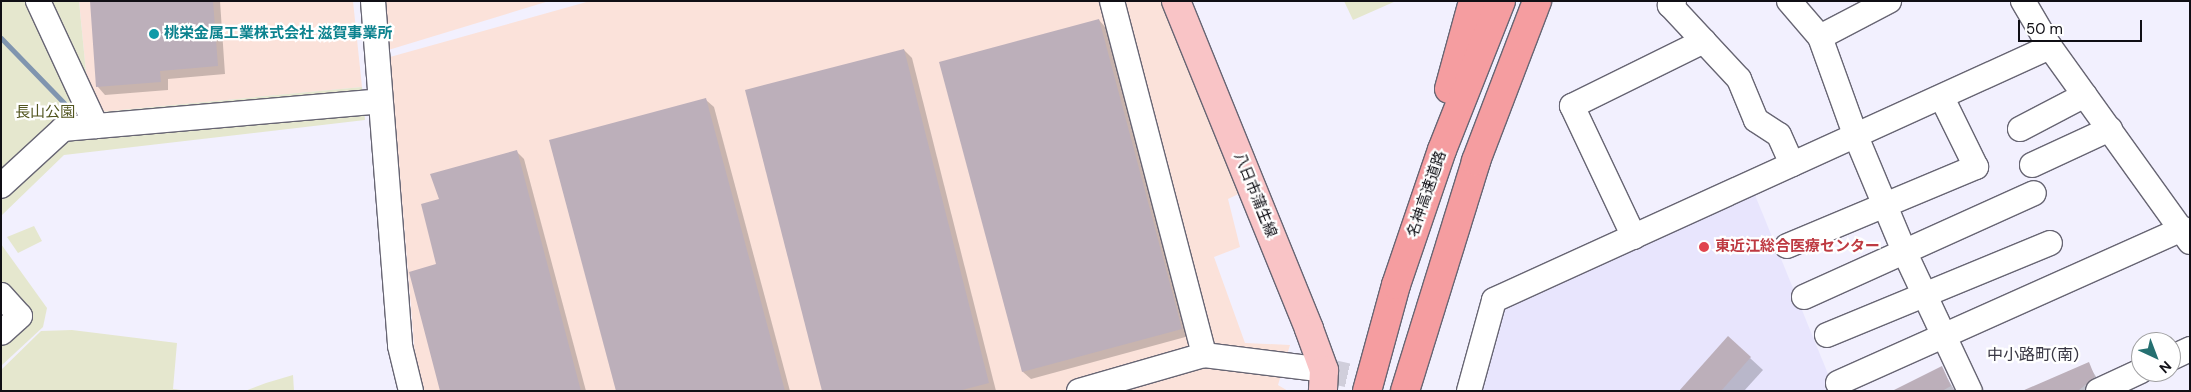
<!DOCTYPE html>
<meta charset="utf-8">
<style>
body{margin:0}
#map{position:relative;width:2191px;height:392px;overflow:hidden;background:#f2f0fe;font-family:"DM Sans","Noto Sans JP",sans-serif}
div>[style]{position:absolute}
.built>*{inset:0;background:#e8e5fd}
.industrial>*{inset:0;background:#fbe2da}
.green>*{inset:0;background:#e5e7ce}
.shadow>*{inset:0;background:#0003}
.stream>*{height:5px;margin:-2.5px;padding:0 2.5px;transform-origin:2.5px;border-radius:2.5px;background:#8095af}
.building>*{inset:0;background:#bcafba}
.minor-tunnel>*{height:24px;margin-top:-12px;transform-origin:0;background:repeating-linear-gradient(90deg,#d0cedb 0 24px,transparent 0 36px)}
.roads{filter:drop-shadow(1px 0 #676573) drop-shadow(-1px 0 #676573) drop-shadow(0 1px #676573) drop-shadow(0 -1px #676573)}
.minor>*{height:24px;margin:-12px;padding:0 12px;transform-origin:12px;border-radius:12px;background:#fff}
.major>*{height:28px;margin:-14px;padding:0 14px;transform-origin:14px;border-radius:14px;background:#f9c4c6}
.highway>*{height:28px;margin:-14px;padding:0 14px;transform-origin:14px;border-radius:14px;background:#f59da0}
.dots>*{width:14px;height:14px;translate:-50% -50%;box-sizing:border-box;border:2px solid #fff;border-radius:50%}
span{translate:-50% -50%;white-space:nowrap;text-align:center;line-height:1.15;-webkit-text-stroke:4.5px #fff;paint-order:stroke}
.culture-label{font-size:15px;color:#0d838f;font-weight:700}
.left{translate:0 -50%;text-align:left}
.park-label{font-size:15px;color:#52551f}
.street-label{font-size:15px;color:#100f15}
.health-label{font-size:15px;color:#be3a42;font-weight:700}
.neighbourhood-label{font-size:16px;color:#383643}
.frame{position:absolute;inset:0;border:2px solid #100f15;pointer-events:none}
.north{position:absolute;left:2131px;top:332px;width:50px;height:50px;box-sizing:border-box;background:#fff;border:1px solid #9f9fa1;border-radius:50%;rotate:137deg;font-size:14px;font-weight:700;line-height:20px;text-align:center;color:#100f15}
.north::after{content:'';display:block;margin:auto;width:18px;height:22px;background:#257071;clip-path:polygon(50% 0,100% 100%,50% 72%,0 100%)}
.scale{position:absolute;left:2018px;top:20px;width:124px;height:22px;box-sizing:border-box;border:2px solid #100f15;border-top:0;padding-left:6px;font-size:15px;line-height:18px;white-space:nowrap;color:#100f15;-webkit-text-stroke:4px #fff;paint-order:stroke}
</style>
<div id="map">
<div class="built">
<div style="clip-path:polygon(1755px 195px,1835px 391px,1479px 391px,1506px 300px)"></div>
</div>
<div class="industrial">
<div style="clip-path:polygon(79px 1px,353px 1px,362px 87px,90px 113px)"></div>
<div style="clip-path:polygon(381px 1px,549px 1px,385px 51px)"></div>
<div style="clip-path:polygon(590px 1px,1177px 1px,1255px 186px,1228px 199px,1240px 247px,1214px 257px,1245px 343px,1290px 345px,1278px 385px,1288px 391px,422px 391px,416px 368px,390px 57px)"></div>
</div>
<div class="green">
<div style="clip-path:polygon(1px 1px,79px 1px,90px 113px,362px 87px,365px 120px,64px 155px,1px 216px)"></div>
<div style="clip-path:polygon(1344px 1px,1396px 1px,1353px 20px)"></div>
<div style="clip-path:polygon(34px 226px,42px 241px,18px 253px,7px 237px)"></div>
<div style="clip-path:polygon(1px 244px,47px 308px,43px 327px,1px 366px)"></div>
<div style="clip-path:polygon(72px 330px,177px 343px,173px 389px,189px 391px,1px 391px,1px 370px,41px 331px)"></div>
<div style="clip-path:polygon(293px 375px,294px 391px,245px 391px,266px 383px)"></div>
</div>
<div class="shadow">
<div style="clip-path:polygon(91px 1px,220px 1px,225px 74px,168px 79px,168px 90px,105px 95px,98px 87px)"></div>
<div style="clip-path:polygon(1099px 20px,1106px 28px,1189px 336px,1031px 379px,1023px 372px)"></div>
<div style="clip-path:polygon(904px 50px,912px 58px,996px 391px,823px 391px)"></div>
<div style="clip-path:polygon(706px 100px,714px 107px,790px 391px,617px 391px)"></div>
<div style="clip-path:polygon(516px 151px,524px 159px,586px 391px,441px 391px,438px 264px,441px 200px)"></div>
<div style="clip-path:polygon(1750px 358px,1763px 370px,1744px 391px,1681px 391px)"></div>
<div style="clip-path:polygon(2088px 364px,2102px 386px,2097px 391px,2025px 391px)"></div>
<div style="clip-path:polygon(1941px 368px,1955px 391px,1916px 391px)"></div>
</div>
<div class="stream">
<div style="left:1px;top:38px;width:91px;rotate:45.9deg"></div>
</div>
<div class="building">
<div style="clip-path:polygon(90px 1px,213px 1px,218px 66px,160px 71px,161px 82px,96px 87px)"></div>
<div style="clip-path:polygon(1099px 19px,1182px 329px,1022px 372px,939px 62px)"></div>
<div style="clip-path:polygon(904px 49px,989px 383px,958px 391px,822px 391px,745px 90px)"></div>
<div style="clip-path:polygon(706px 98px,785px 391px,616px 391px,549px 140px)"></div>
<div style="clip-path:polygon(517px 150px,581px 391px,440px 391px,409px 272px,436px 264px,421px 204px,439px 199px,430px 174px)"></div>
<div style="clip-path:polygon(1728px 336px,1751px 357px,1721px 391px,1679px 391px)"></div>
<div style="clip-path:polygon(2089px 362px,2095px 377px,2078px 391px,2022px 391px)"></div>
<div style="clip-path:polygon(1942px 366px,1951px 386px,1942px 391px,1892px 391px)"></div>
</div>
<div class="minor-tunnel">
<div style="left:1324px;top:370px;width:96px;rotate:12.6deg"></div>
</div>
<div class="roads">
<div class="minor">
<div style="left:38px;top:1px;width:138px;rotate:65.1deg"></div>
<div style="left:373px;top:1px;width:346px;rotate:85.5deg"></div>
<div style="left:400px;top:346px;width:46px;rotate:76.3deg"></div>
<div style="left:1112px;top:1px;width:366px;rotate:75.4deg"></div>
<div style="left:1204px;top:355px;width:121px;rotate:7.1deg"></div>
<div style="left:1674px;top:1px;width:6px;rotate:135deg"></div>
<div style="left:1670px;top:5px;width:101px;rotate:47deg"></div>
<div style="left:1739px;top:79px;width:44px;rotate:67.5deg"></div>
<div style="left:1756px;top:120px;width:27px;rotate:33deg"></div>
<div style="left:1779px;top:135px;width:32px;rotate:66deg"></div>
<div style="left:1789px;top:1px;width:48px;rotate:49.3deg"></div>
<div style="left:1820px;top:37px;width:103px;rotate:70.2deg"></div>
<div style="left:1855px;top:134px;width:127px;rotate:67.3deg"></div>
<div style="left:1904px;top:251px;width:155px;rotate:64.8deg"></div>
<div style="left:2023px;top:1px;width:53px;rotate:59.6deg"></div>
<div style="left:1820px;top:37px;width:78px;rotate:-27.6deg"></div>
<div style="left:2020px;top:129px;width:73px;rotate:-27.6deg"></div>
<div style="left:2032px;top:165px;width:86px;rotate:-24.8deg"></div>
<div style="left:1px;top:186px;width:84px;rotate:-42.6deg"></div>
<div style="left:63px;top:129px;width:318px;rotate:-5deg"></div>
<div style="left:1634px;top:237px;width:145px;rotate:-115.3deg"></div>
<div style="left:1572px;top:106px;width:147px;rotate:-26.2deg"></div>
<div style="left:1787px;top:246px;width:205px;rotate:-22.7deg"></div>
<div style="left:1976px;top:167px;width:77px;rotate:-116.2deg"></div>
<div style="left:1px;top:295px;width:28px;rotate:48deg"></div>
<div style="left:20px;top:316px;width:25px;rotate:138deg"></div>
<div style="left:1804px;top:297px;width:252px;rotate:-24.3deg"></div>
<div style="left:1827px;top:335px;width:241px;rotate:-22.4deg"></div>
<div style="left:2171px;top:358px;width:21px;rotate:-25deg"></div>
<div style="left:1838px;top:383px;width:378px;rotate:-24.1deg"></div>
<div style="left:1079px;top:391px;width:130px;rotate:-16.1deg"></div>
<div style="left:1469px;top:391px;width:94px;rotate:-74.6deg"></div>
<div style="left:1494px;top:300px;width:611px;rotate:-24.47deg"></div>
<div style="left:2050px;top:47px;width:240px;rotate:54.3deg"></div>
<div style="left:2098px;top:391px;width:47px;rotate:-24.9deg"></div>
</div>
<div class="major">
<div style="left:1176px;top:1px;width:354px;rotate:67.9deg"></div>
<div style="left:1309px;top:329px;width:44px;rotate:69.9deg"></div>
<div style="left:1324px;top:370px;width:21px;rotate:93deg"></div>
</div>
<div class="highway">
<div style="left:1449px;top:89px;width:91px;rotate:-74.7deg"></div>
<div style="left:1367px;top:391px;width:110px;rotate:-74.7deg"></div>
<div style="left:1396px;top:285px;width:143px;rotate:-71.2deg"></div>
<div style="left:1442px;top:150px;width:160px;rotate:-68.4deg"></div>
<div style="left:1405px;top:391px;width:241px;rotate:-72.8deg"></div>
<div style="left:1476px;top:161px;width:171px;rotate:-69.1deg"></div>
</div>
</div>
<div class="dots">
<div style="left:154px;top:34px;background:#0f9aa8"></div>
<div style="left:1704px;top:247px;background:#e0444e"></div>
</div>
<div class="culture-label">
<span class="left" style="left:164px;top:34px">桃栄金属工業株式会社 滋賀事業所</span>
</div>
<div class="park-label">
<span style="left:45px;top:113px">長山公園</span>
</div>
<div class="street-label">
<span style="left:1427px;top:194px;rotate:-71deg">名神高速道路</span>
<span style="left:1255px;top:195px;rotate:68deg">八日市蒲生線</span>
</div>
<div class="health-label">
<span class="left" style="left:1715px;top:247px">東近江総合医療センター</span>
</div>
<div class="neighbourhood-label">
<span style="left:2033px;top:355px">中小路町(南)</span>
</div>
<div class="frame"></div>
<div class="north">N</div>
<div class="scale">50 m</div>
</div>
